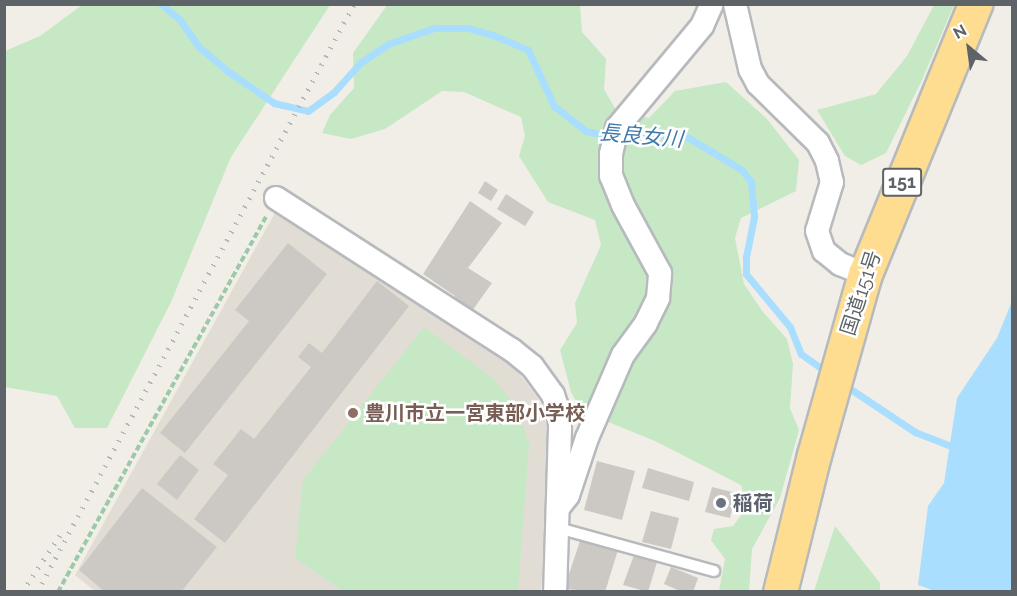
<!DOCTYPE html>
<meta charset="utf-8">
<style>
body{margin:0}
#map{position:relative;width:1017px;height:596px;overflow:hidden;background:#f1eee7;font-family:Raleway,"Noto Sans JP",sans-serif}
div>[style]{position:absolute}
.education>*{inset:0;background:#e1ddd5}
.green>*{inset:0;background:#c6e8c4}
.water>*{inset:0;background:#a9deff}
.stream>*{height:7px;margin:-3.5px;padding:0 3.5px;transform-origin:3.5px;border-radius:3.5px;background:#a9deff}
.building>*{inset:0;background:#ccc9c4}
.path>*{height:4px;margin-top:-2px;transform-origin:0;background:repeating-linear-gradient(90deg,#9cc9a7 0 6px,transparent 0 9px)}
.roads{filter:drop-shadow(2px 0 #b7babd) drop-shadow(-2px 0 #b7babd) drop-shadow(0 2px #b7babd) drop-shadow(0 -2px #b7babd)}
.lane>*{height:10px;margin:-5px;padding:0 5px;transform-origin:5px;border-radius:5px;background:#fff}
.street>*{height:22px;margin:-11px;padding:0 11px;transform-origin:11px;border-radius:11px;background:#fff}
.highway>*{height:33px;margin:-16.5px;padding:0 16.5px;transform-origin:16.5px;border-radius:16.5px;background:#fedc90}
.rail>*{height:4.5px;margin-top:-2.25px;transform-origin:0;background:repeating-linear-gradient(90deg,#b5b6b7 0 1.5px,transparent 0 9.5px)}
.dots>*{width:16px;height:16px;translate:-50% -50%;box-sizing:border-box;border:3px solid #fff;border-radius:50%}
span{translate:-50% -50%;white-space:nowrap;text-align:center;line-height:1.15;-webkit-text-stroke:5px #fff;paint-order:stroke}
.shield-label span{padding:2px 4px;background:#fff;border:2px solid;border-radius:4px;-webkit-text-stroke-width:0}
.shield-label{font-size:18px;color:#5e6367;font-weight:700}
.street-label{font-size:20px;color:#5e6367}
.education-label{font-size:20px;color:#785e54;font-weight:700}
.left{translate:0 -50%;text-align:left}
.worship-label{font-size:20px;color:#5b616d;font-weight:700}
.water-label{font-size:21px;color:#3f7aab;font-style:italic}
.frame{position:absolute;inset:0;border:6px solid #5e6367;pointer-events:none}
.north{position:absolute;left:939px;top:18px;width:60px;height:60px;-webkit-text-stroke:4px #fff;paint-order:stroke;rotate:331deg;font-size:16px;font-weight:700;line-height:24px;text-align:center;color:#5e6367}
.north::after{content:'';display:block;margin:auto;width:21px;height:27px;background:#5e6367;clip-path:polygon(50% 0,100% 100%,50% 72%,0 100%)}
</style>
<div id="map">
<div class="education">
<div style="clip-path:polygon(277px 209px,511px 363px,537px 397px,548px 429px,548px 501px,541px 591px,96px 592px,75px 575px)"></div>
</div>
<div class="green">
<div style="clip-path:polygon(388px 4px,580px 5px,582px 32px,606px 59px,604px 89px,617px 112px,649px 118px,675px 91px,726px 82px,767px 119px,799px 160px,796px 191px,741px 218px,735px 238px,744px 284px,763px 312px,787px 339px,793px 364px,790px 408px,799px 430px,780px 498px,752px 549px,749px 591px,719px 591px,725px 559px,711px 540px,714px 529px,733px 526px,748px 506px,741px 485px,655px 441px,581px 411px,571px 392px,560px 350px,577px 323px,575px 303px,601px 245px,595px 220px,548px 202px,519px 156px,525px 136px,521px 117px,464px 92px,442px 91px,385px 129px,351px 139px,322px 133px,330px 115px,354px 88px,353px 53px)"></div>
<div style="clip-path:polygon(82px 5px,330px 5px,231px 157px,171px 302px,107px 428px,75px 428px,57px 396px,5px 387px,5px 51px,40px 36px)"></div>
<div style="clip-path:polygon(934px 5px,954px 5px,922px 80px,886px 153px,861px 165px,845px 156px,817px 110px,876px 94px,907px 56px)"></div>
<div style="clip-path:polygon(424px 327px,494px 379px,516px 406px,529px 444px,518px 591px,343px 591px,295px 558px,303px 480px)"></div>
<div style="clip-path:polygon(835px 526px,880px 583px,880px 591px,814px 591px)"></div>
</div>
<div class="water">
<div style="clip-path:polygon(1012px 301px,1012px 591px,935px 591px,918px 585px,928px 506px,944px 483px,957px 398px,997px 338px)"></div>
</div>
<div class="stream">
<div style="left:161px;top:4px;width:25px;rotate:40deg"></div>
<div style="left:180px;top:20px;width:33px;rotate:55deg"></div>
<div style="left:199px;top:47px;width:39px;rotate:40deg"></div>
<div style="left:229px;top:72px;width:55px;rotate:34.6deg"></div>
<div style="left:274px;top:103px;width:35px;rotate:13deg"></div>
<div style="left:308px;top:111px;width:32px;rotate:-36deg"></div>
<div style="left:334px;top:92px;width:39px;rotate:-48deg"></div>
<div style="left:360px;top:63px;width:34px;rotate:-34deg"></div>
<div style="left:388px;top:44px;width:49px;rotate:-19.2deg"></div>
<div style="left:434px;top:28px;width:34px"></div>
<div style="left:468px;top:28px;width:26px;rotate:16deg"></div>
<div style="left:493px;top:35px;width:38px;rotate:23deg"></div>
<div style="left:528px;top:50px;width:62px;rotate:65.1deg"></div>
<div style="left:554px;top:106px;width:41px;rotate:38deg"></div>
<div style="left:586px;top:131px;width:33px;rotate:12deg"></div>
<div style="left:618px;top:138px;width:50px;rotate:-4.6deg"></div>
<div style="left:668px;top:134px;width:21px;rotate:11deg"></div>
<div style="left:689px;top:138px;width:62px;rotate:31.1deg"></div>
<div style="left:742px;top:170px;width:15px;rotate:53deg"></div>
<div style="left:751px;top:182px;width:35px;rotate:85deg"></div>
<div style="left:754px;top:217px;width:41px;rotate:101.3deg"></div>
<div style="left:746px;top:257px;width:17px;rotate:90deg"></div>
<div style="left:746px;top:274px;width:69px;rotate:50.3deg"></div>
<div style="left:790px;top:327px;width:29px;rotate:68deg"></div>
<div style="left:801px;top:354px;width:32px;rotate:35deg"></div>
<div style="left:843px;top:384px;width:87px;rotate:33.7deg"></div>
<div style="left:915px;top:432px;width:44px;rotate:21.3deg"></div>
</div>
<div class="building">
<div style="clip-path:polygon(485px 181px,498px 190px,491px 201px,478px 193px)"></div>
<div style="clip-path:polygon(506px 194px,534px 212px,525px 226px,497px 209px)"></div>
<div style="clip-path:polygon(470px 201px,502px 223px,468px 268px,492px 283px,467px 318px,450px 307px,455px 296px,423px 274px)"></div>
<div style="clip-path:polygon(288px 243px,327px 274px,185px 453px,160px 433px,249px 321px,235px 310px)"></div>
<div style="clip-path:polygon(377px 281px,409px 306px,225px 543px,194px 519px,228px 475px,213px 464px,241px 429px,254px 439px,311px 367px,298px 357px,309px 343px,322px 353px)"></div>
<div style="clip-path:polygon(180px 455px,199px 470px,177px 500px,157px 484px)"></div>
<div style="clip-path:polygon(597px 461px,635px 471px,622px 520px,584px 510px)"></div>
<div style="clip-path:polygon(648px 468px,694px 482px,689px 501px,642px 488px)"></div>
<div style="clip-path:polygon(712px 487px,736px 493px,730px 518px,705px 512px)"></div>
<div style="clip-path:polygon(142px 488px,217px 547px,181px 592px,105px 592px,79px 570px)"></div>
<div style="clip-path:polygon(651px 511px,679px 518px,671px 549px,642px 542px)"></div>
<div style="clip-path:polygon(581px 538px,618px 550px,605px 592px,564px 589px)"></div>
<div style="clip-path:polygon(634px 555px,657px 562px,648px 592px,623px 585px)"></div>
<div style="clip-path:polygon(671px 567px,698px 578px,693px 592px,682px 592px,664px 584px)"></div>
</div>
<div class="path">
<div style="left:58px;top:592px;width:429px;rotate:-61deg"></div>
</div>
<div class="roads">
<div class="lane">
<div style="left:558px;top:528px;width:162px;rotate:15.4deg"></div>
</div>
<div class="street">
<div style="left:735px;top:4px;width:67px;rotate:77deg"></div>
<div style="left:750px;top:69px;width:17px;rotate:62deg"></div>
<div style="left:758px;top:84px;width:84px;rotate:44.5deg"></div>
<div style="left:818px;top:143px;width:20px;rotate:63deg"></div>
<div style="left:827px;top:161px;width:22px;rotate:77deg"></div>
<div style="left:832px;top:182px;width:51px;rotate:107deg"></div>
<div style="left:817px;top:231px;width:21px;rotate:71deg"></div>
<div style="left:824px;top:251px;width:21px;rotate:39deg"></div>
<div style="left:840px;top:264px;width:27px;rotate:22deg"></div>
<div style="left:276px;top:198px;width:281px;rotate:32.8deg"></div>
<div style="left:512px;top:350px;width:26px;rotate:39deg"></div>
<div style="left:532px;top:366px;width:36px;rotate:54deg"></div>
<div style="left:553px;top:395px;width:18px;rotate:71deg"></div>
<div style="left:559px;top:412px;width:16px;rotate:86deg"></div>
<div style="left:560px;top:428px;width:164px;rotate:91.7deg"></div>
<div style="left:558px;top:508px;width:16px;rotate:-52deg"></div>
<div style="left:568px;top:495px;width:60px;rotate:-71.6deg"></div>
<div style="left:587px;top:438px;width:90px;rotate:-66.6deg"></div>
<div style="left:623px;top:355px;width:39px;rotate:-54deg"></div>
<div style="left:646px;top:323px;width:28px;rotate:-64deg"></div>
<div style="left:658px;top:298px;width:25px;rotate:-85deg"></div>
<div style="left:660px;top:273px;width:77px;rotate:-118.6deg"></div>
<div style="left:623px;top:205px;width:31px;rotate:-112deg"></div>
<div style="left:611px;top:176px;width:22px;rotate:-90deg"></div>
<div style="left:611px;top:154px;width:27px;rotate:-77deg"></div>
<div style="left:617px;top:128px;width:133px;rotate:-50.2deg"></div>
<div style="left:702px;top:26px;width:24px;rotate:-66deg"></div>
</div>
<div class="highway">
<div style="left:780px;top:592px;width:141px;rotate:-76.1deg"></div>
<div style="left:814px;top:455px;width:188px;rotate:-74.3deg"></div>
<div style="left:865px;top:274px;width:292px;rotate:-67.8deg"></div>
</div>
</div>
<div class="rail">
<div style="left:22px;top:592px;width:72px;rotate:-56.3deg"></div>
<div style="left:37px;top:592px;width:668px;rotate:-61.67deg"></div>
</div>
<div class="dots">
<div style="left:353px;top:413px;background:#8d6e63"></div>
<div style="left:721px;top:503px;background:#6b7280"></div>
</div>
<div class="shield-label">
<span style="left:902px;top:182px">151</span>
</div>
<div class="street-label">
<span style="left:861px;top:293px;rotate:-72deg">国道151号</span>
</div>
<div class="education-label">
<span class="left" style="left:365px;top:413px">豊川市立一宮東部小学校</span>
</div>
<div class="worship-label">
<span class="left" style="left:733px;top:503px">稲荷</span>
</div>
<div class="water-label">
<span style="left:641px;top:136px;rotate:5deg">長良女川</span>
</div>
<div class="frame"></div>
<div class="north">N</div>
</div>
